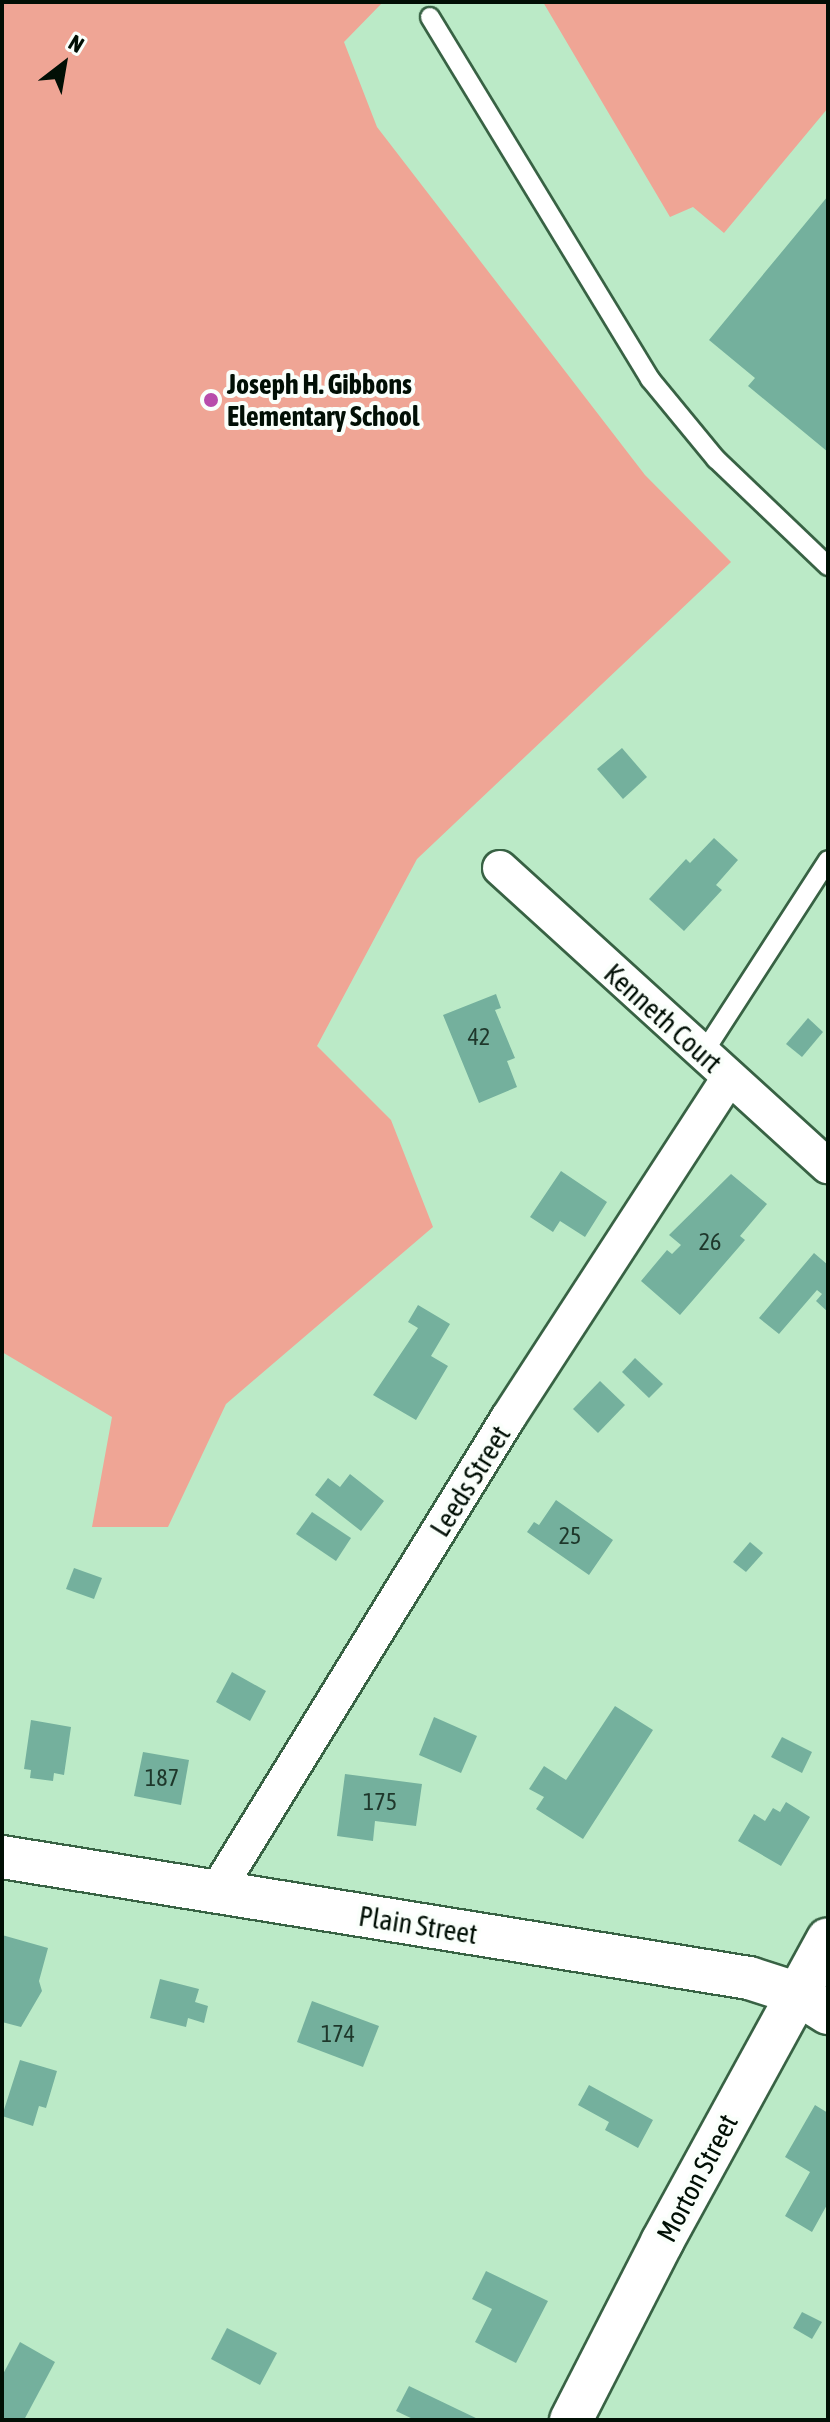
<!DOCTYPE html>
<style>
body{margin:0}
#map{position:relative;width:830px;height:2422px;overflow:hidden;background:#bbeac7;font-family:"Asap Condensed",sans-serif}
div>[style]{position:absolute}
.green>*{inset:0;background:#efa595}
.building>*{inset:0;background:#74b09d}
.roads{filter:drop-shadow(2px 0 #386244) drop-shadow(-2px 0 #386244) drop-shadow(0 2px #386244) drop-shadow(0 -2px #386244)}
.service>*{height:18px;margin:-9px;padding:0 9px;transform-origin:9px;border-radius:9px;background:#fff}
.minor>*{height:34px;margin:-17px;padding:0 17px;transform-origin:17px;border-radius:17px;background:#fff}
.tertiary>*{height:42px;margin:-21px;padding:0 21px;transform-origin:21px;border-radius:21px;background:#fff}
.dots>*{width:22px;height:22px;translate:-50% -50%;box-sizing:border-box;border:4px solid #fafffb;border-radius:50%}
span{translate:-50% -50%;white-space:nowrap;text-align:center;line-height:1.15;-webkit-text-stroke:8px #fafffb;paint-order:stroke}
.number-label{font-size:24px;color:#1e372b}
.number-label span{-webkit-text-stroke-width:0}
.poi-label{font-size:28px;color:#010f05;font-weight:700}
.left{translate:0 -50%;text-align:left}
.street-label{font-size:28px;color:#010f05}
.frame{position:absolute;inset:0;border:4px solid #010f05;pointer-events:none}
.north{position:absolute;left:24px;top:24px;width:80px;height:80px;-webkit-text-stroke:6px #fafffb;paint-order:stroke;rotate:31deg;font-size:22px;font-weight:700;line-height:32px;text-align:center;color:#010f05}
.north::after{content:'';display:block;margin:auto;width:28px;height:36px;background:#010f05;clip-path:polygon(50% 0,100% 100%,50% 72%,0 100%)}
</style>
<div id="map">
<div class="green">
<div style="clip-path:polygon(2px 2px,383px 2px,344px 42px,377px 127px,645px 475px,731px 562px,417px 859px,317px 1046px,391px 1120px,433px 1227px,226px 1404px,168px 1527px,92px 1527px,112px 1417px,2px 1352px)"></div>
<div style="clip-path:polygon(543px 2px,828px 2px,828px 108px,724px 233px,693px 207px,670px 217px)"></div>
</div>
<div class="building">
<div style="clip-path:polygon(828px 196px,828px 452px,748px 386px,755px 378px,709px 340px)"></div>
<div style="clip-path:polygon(622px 748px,647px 777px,623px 799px,597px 769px)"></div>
<div style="clip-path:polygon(714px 838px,738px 860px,716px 885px,722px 890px,684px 931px,649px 899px,686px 859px,690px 863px)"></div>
<div style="clip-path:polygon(496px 994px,501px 1008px,495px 1010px,515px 1058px,507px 1061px,517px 1087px,479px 1103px,443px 1015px)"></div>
<div style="clip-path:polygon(808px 1018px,823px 1032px,802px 1057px,786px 1044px)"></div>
<div style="clip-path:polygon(561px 1171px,607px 1202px,585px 1237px,560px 1221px,553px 1232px,530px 1217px)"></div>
<div style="clip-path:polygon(731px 1174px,767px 1204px,740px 1236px,745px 1240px,680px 1315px,641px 1281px,667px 1250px,672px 1254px,681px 1245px,669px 1235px)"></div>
<div style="clip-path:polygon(814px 1253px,828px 1265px,828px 1312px,816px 1301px,822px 1294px,817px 1290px,779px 1334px,759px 1318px)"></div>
<div style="clip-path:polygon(418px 1305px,450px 1324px,431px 1356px,448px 1366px,416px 1420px,373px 1395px,418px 1328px,408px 1322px)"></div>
<div style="clip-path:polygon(635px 1358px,663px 1384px,649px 1398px,622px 1372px)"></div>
<div style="clip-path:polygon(600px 1381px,625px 1405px,598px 1433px,573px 1409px)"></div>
<div style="clip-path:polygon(350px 1474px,384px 1501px,361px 1531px,315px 1495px,328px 1478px,340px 1487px)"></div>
<div style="clip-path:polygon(556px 1500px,613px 1540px,589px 1575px,527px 1532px,534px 1522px,539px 1525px)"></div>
<div style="clip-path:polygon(312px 1512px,351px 1538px,336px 1561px,296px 1534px)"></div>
<div style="clip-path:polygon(750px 1542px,763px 1553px,746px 1572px,733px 1562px)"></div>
<div style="clip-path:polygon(74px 1568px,102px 1578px,94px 1599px,66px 1589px)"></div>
<div style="clip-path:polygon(232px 1672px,266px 1691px,250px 1721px,216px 1702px)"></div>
<div style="clip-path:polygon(615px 1706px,653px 1730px,583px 1839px,536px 1809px,544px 1797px,529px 1789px,544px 1766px,566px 1780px)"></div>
<div style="clip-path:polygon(434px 1717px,477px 1736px,461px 1773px,419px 1755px)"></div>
<div style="clip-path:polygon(31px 1720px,71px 1727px,64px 1775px,54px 1773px,53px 1781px,30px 1778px,31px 1770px,24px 1769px)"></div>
<div style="clip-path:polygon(782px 1737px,812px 1752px,802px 1773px,771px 1757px)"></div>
<div style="clip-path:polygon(143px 1752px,189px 1760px,181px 1805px,134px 1796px)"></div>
<div style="clip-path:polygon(345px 1774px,422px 1784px,416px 1826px,375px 1821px,373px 1841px,337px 1836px)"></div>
<div style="clip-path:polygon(786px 1802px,810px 1817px,781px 1866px,738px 1841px,754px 1814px,765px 1821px,773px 1808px,780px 1812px)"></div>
<div style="clip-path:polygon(2px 1935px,48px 1948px,39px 1981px,42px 1991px,21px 2027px,2px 2022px)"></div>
<div style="clip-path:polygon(160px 1979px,199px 1989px,195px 2002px,208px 2006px,204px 2023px,188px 2018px,186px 2027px,150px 2018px)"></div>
<div style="clip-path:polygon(312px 2001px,379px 2026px,363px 2067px,297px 2042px)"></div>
<div style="clip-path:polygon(20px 2060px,57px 2071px,46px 2108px,39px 2106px,33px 2126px,2px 2116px)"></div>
<div style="clip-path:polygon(589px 2085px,653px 2120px,638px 2148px,605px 2130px,609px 2122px,578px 2105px)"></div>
<div style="clip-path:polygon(815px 2105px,828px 2113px,828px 2203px,812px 2232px,785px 2216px,810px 2172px,785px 2157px)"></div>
<div style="clip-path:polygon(486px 2271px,548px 2301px,516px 2363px,475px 2342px,492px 2309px,472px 2299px)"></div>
<div style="clip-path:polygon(802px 2312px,822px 2322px,812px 2339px,793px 2328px)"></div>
<div style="clip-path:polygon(227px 2328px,277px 2353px,260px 2385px,211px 2359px)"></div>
<div style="clip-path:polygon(20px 2342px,55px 2362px,24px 2420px,2px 2420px,2px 2376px)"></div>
<div style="clip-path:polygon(409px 2386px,480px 2420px,415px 2420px,396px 2411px)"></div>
</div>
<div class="roads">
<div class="service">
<div style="left:430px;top:17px;width:424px;rotate:58.7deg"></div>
<div style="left:650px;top:379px;width:104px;rotate:50.5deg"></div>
<div style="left:716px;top:459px;width:155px;rotate:43.7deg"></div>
<div style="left:702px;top:1055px;width:232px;rotate:-57.1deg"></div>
</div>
<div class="minor">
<div style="left:500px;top:868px;width:443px;rotate:42.3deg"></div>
<div style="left:218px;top:1889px;width:553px;rotate:-58.38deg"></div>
<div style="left:508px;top:1418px;width:406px;rotate:-57deg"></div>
</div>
<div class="tertiary">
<div style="left:2px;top:1857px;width:757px;rotate:9.2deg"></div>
<div style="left:749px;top:1978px;width:49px;rotate:17.7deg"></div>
<div style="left:796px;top:1993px;width:38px;rotate:32deg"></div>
<div style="left:571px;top:2420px;width:200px;rotate:-62.9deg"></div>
<div style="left:662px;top:2242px;width:345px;rotate:-61.3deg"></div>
</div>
</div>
<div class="dots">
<div style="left:211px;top:400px;background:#b84cab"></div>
</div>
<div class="number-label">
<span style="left:479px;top:1037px">42</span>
<span style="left:710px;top:1242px">26</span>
<span style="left:570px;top:1536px">25</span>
<span style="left:162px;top:1778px">187</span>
<span style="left:380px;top:1802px">175</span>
<span style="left:338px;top:2034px">174</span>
</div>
<div class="poi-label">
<span class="left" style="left:227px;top:400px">Joseph H. Gibbons<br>Elementary School</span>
</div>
<div class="street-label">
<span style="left:663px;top:1018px;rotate:42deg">Kenneth Court</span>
<span style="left:470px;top:1481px;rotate:-58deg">Leeds Street</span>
<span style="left:418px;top:1925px;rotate:9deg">Plain Street</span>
<span style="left:697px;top:2178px;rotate:-62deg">Morton Street</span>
</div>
<div class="frame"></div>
<div class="north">N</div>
</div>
